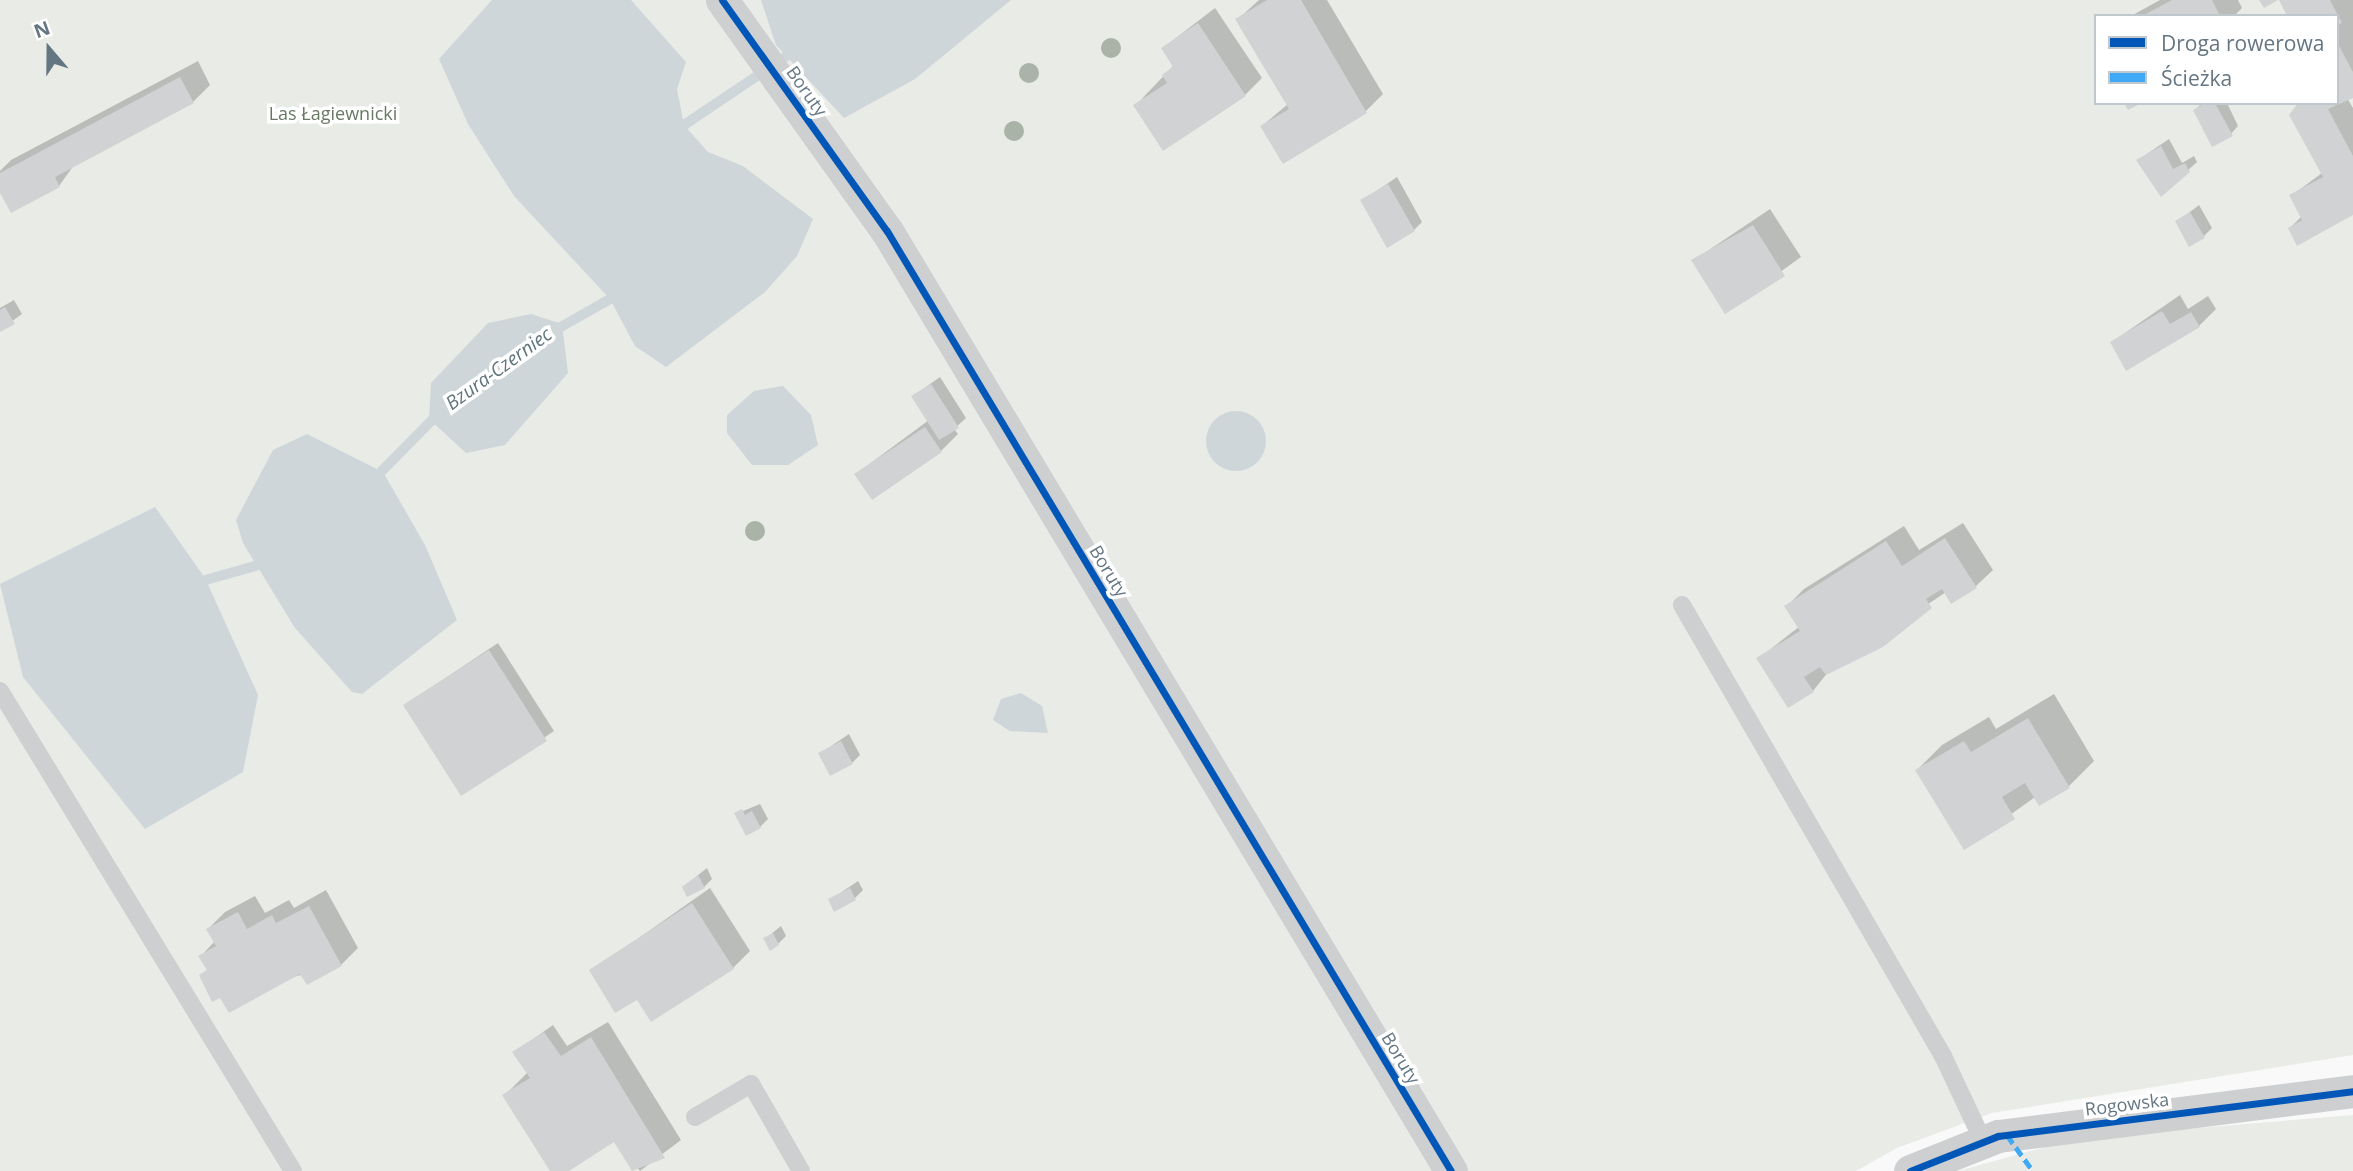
<!DOCTYPE html>
<meta charset="utf-8">
<style>
body{margin:0}
#map{position:relative;width:2353px;height:1171px;overflow:hidden;background:#f9f9f9;font-family:"Open Sans",sans-serif}
div>[style]{position:absolute}
.green>*{inset:0;background:#e8ebe6}
.water>*{inset:0;background:#ced6d9}
.round{border-radius:50%}
.shadow>*{inset:0;background:#0003}
.stream>*{height:10px;margin:-5px;padding:0 5px;transform-origin:5px;border-radius:5px;background:#ced6d9}
.building>*{inset:0;background:#d0d2d3}
.lane>*{height:18px;margin:-9px;padding:0 9px;transform-origin:9px;border-radius:9px;background:#cecfd0}
.street>*{height:33px;margin:-16.5px;padding:0 16.5px;transform-origin:16.5px;border-radius:16.5px;background:#cecfd0}
.quiet>*{height:5px;margin-top:-2.5px;transform-origin:0;background:repeating-linear-gradient(90deg,#3fa9f5 0 10px,transparent 0 15px)}
.cycleway>*{height:7px;margin:-3.5px;padding:0 3.5px;transform-origin:3.5px;border-radius:3.5px;background:#0057b8}
.trees>*{width:20px;height:20px;margin:-10px;border-radius:50%;background:#a9b3a7}
span{translate:-50% -50%;white-space:nowrap;text-align:center;line-height:1.15;-webkit-text-stroke:7px #fff;paint-order:stroke}
.street-label{font-size:18px;color:#657683}
.park-label{font-size:18px;color:#687a64}
.water-label{font-size:19px;color:#60757c;font-style:italic}
.legend{position:absolute;left:2094px;top:14px;width:245px;height:91px;box-sizing:border-box;background:#fff;border:2px solid #c1c8cd;margin:0;padding:9px 12px;list-style:none;font-size:21px;color:#657683}
.legend li{display:flex;align-items:center;gap:14px;height:35px}
.legend b{width:35px;border:2px solid #c1c8cd}
.north{position:absolute;left:14px;top:14px;width:70px;height:70px;-webkit-text-stroke:5px #fff;paint-order:stroke;rotate:340deg;font-size:19px;font-weight:700;line-height:28px;text-align:center;color:#657683}
.north::after{content:'';display:block;margin:auto;width:24px;height:32px;background:#657683;clip-path:polygon(50% 0,100% 100%,50% 72%,0 100%)}
</style>
<div id="map">
<div class="green">
<div style="clip-path:polygon(evenodd,0 0,2353px 0,2353px 1055px,1992px 1113px,1897px 1148px,1856px 1171px,0 1171px,0 0,2096px 16px,2337px 16px,2337px 103px,2096px 103px,2096px 16px)"></div>
<div style="clip-path:polygon(2353px 1115px,2353px 1171px,1958px 1171px,2078px 1138px)"></div>
</div>
<div class="water">
<div style="clip-path:polygon(492px 0,631px 0,686px 62px,677px 89px,684px 125px,708px 152px,743px 166px,813px 219px,797px 256px,765px 292px,666px 367px,635px 346px,610px 299px,514px 196px,468px 124px,439px 59px)"></div>
<div style="clip-path:polygon(761px 0,1011px 0,915px 79px,844px 118px,776px 45px)"></div>
<div style="clip-path:polygon(531px 314px,562px 324px,568px 373px,505px 445px,466px 453px,429px 419px,431px 383px,488px 323px)"></div>
<div style="clip-path:polygon(783px 386px,811px 415px,818px 445px,788px 465px,752px 465px,727px 433px,727px 415px,754px 391px)"></div>
<div class="round" style="left:1206px;top:411px;width:60px;height:60px"></div>
<div style="clip-path:polygon(307px 434px,383px 472px,425px 545px,457px 620px,362px 694px,352px 692px,295px 628px,243px 543px,236px 520px,273px 450px)"></div>
<div style="clip-path:polygon(155px 507px,205px 578px,258px 695px,243px 772px,145px 829px,23px 677px,0 584px)"></div>
<div style="clip-path:polygon(1021px 693px,1042px 706px,1048px 733px,1010px 731px,993px 720px,1001px 699px)"></div>
</div>
<div class="shadow">
<div style="clip-path:polygon(1259px 0,1327px 0,1383px 94px,1366px 111px,1262px 126px,1288px 104px,1237px 20px)"></div>
<div style="clip-path:polygon(2160px 0,2238px 0,2242px 8px,2234px 16px,2131px 16px)"></div>
<div style="clip-path:polygon(2281px 0,2353px 0,2353px 96px,2347px 98px,2353px 108px,2353px 213px,2290px 228px,2302px 216px,2291px 196px,2322px 173px,2300px 103px,2337px 103px,2337px 16px)"></div>
<div style="clip-path:polygon(1215px 8px,1262px 78px,1245px 95px,1135px 106px,1174px 65px,1163px 48px)"></div>
<div style="clip-path:polygon(198px 61px,210px 85px,193px 102px,74px 165px,59px 186px,0 189px,0 171px,11px 160px)"></div>
<div style="clip-path:polygon(2202px 103px,2227px 103px,2238px 126px,2230px 135px,2195px 110px)"></div>
<div style="clip-path:polygon(2169px 139px,2182px 163px,2194px 156px,2197px 162px,2162px 194px,2138px 160px)"></div>
<div style="clip-path:polygon(1397px 177px,1422px 222px,1414px 230px,1362px 201px)"></div>
<div style="clip-path:polygon(2199px 205px,2212px 228px,2204px 236px,2177px 222px)"></div>
<div style="clip-path:polygon(1770px 209px,1801px 257px,1726px 311px,1694px 260px)"></div>
<div style="clip-path:polygon(2180px 295px,2188px 309px,2208px 296px,2216px 309px,2199px 326px,2112px 342px)"></div>
<div style="clip-path:polygon(14px 300px,22px 314px,0 330px,0 308px)"></div>
<div style="clip-path:polygon(940px 377px,966px 418px,954px 429px,958px 434px,941px 451px,856px 474px,929px 420px,913px 396px)"></div>
<div style="clip-path:polygon(1963px 523px,1993px 570px,1976px 586px,1952px 602px,1946px 592px,1828px 672px,1813px 691px,1758px 659px,1800px 626px,1787px 606px,1804px 589px,1904px 526px,1919px 550px)"></div>
<div style="clip-path:polygon(498px 643px,554px 731px,461px 794px,405px 705px)"></div>
<div style="clip-path:polygon(2054px 694px,2094px 761px,2069px 786px,2040px 804px,2035px 797px,1964px 848px,1917px 770px,1942px 745px,1989px 717px,1996px 729px)"></div>
<div style="clip-path:polygon(849px 734px,860px 755px,852px 763px,821px 753px)"></div>
<div style="clip-path:polygon(760px 804px,768px 819px,760px 827px,736px 814px)"></div>
<div style="clip-path:polygon(707px 868px,712px 879px,704px 887px,693px 879px)"></div>
<div style="clip-path:polygon(858px 881px,863px 890px,855px 898px,830px 900px)"></div>
<div style="clip-path:polygon(710px 888px,750px 951px,733px 968px,638px 998px,592px 971px)"></div>
<div style="clip-path:polygon(326px 890px,358px 948px,341px 965px,221px 995px,201px 975px,208px 969px,201px 956px,215px 941px,208px 929px,225px 912px,255px 896px,265px 913px,289px 900px,294px 908px)"></div>
<div style="clip-path:polygon(781px 926px,786px 936px,778px 944px,765px 939px)"></div>
<div style="clip-path:polygon(608px 1022px,681px 1140px,640px 1171px,615px 1139px,566px 1171px,552px 1171px,504px 1096px,528px 1072px,515px 1052px,553px 1025px,567px 1046px)"></div>
</div>
<div class="stream">
<div style="left:680px;top:136px;width:12px;rotate:-70deg"></div>
<div style="left:684px;top:125px;width:136px;rotate:-33.9deg"></div>
<div style="left:552px;top:332px;width:67px;rotate:-29.6deg"></div>
<div style="left:610px;top:299px;width:14px;rotate:-65deg"></div>
<div style="left:372px;top:481px;width:95px;rotate:-45.4deg"></div>
<div style="left:195px;top:583px;width:77px;rotate:-15.8deg"></div>
</div>
<div class="building">
<div style="clip-path:polygon(1267px 0,1301px 0,1367px 113px,1283px 164px,1260px 126px,1289px 109px,1235px 19px)"></div>
<div style="clip-path:polygon(2172px 0,2212px 0,2220px 16px,2142px 16px)"></div>
<div style="clip-path:polygon(2259px 0,2278px 0,2264px 8px)"></div>
<div style="clip-path:polygon(2279px 0,2330px 0,2342px 23px,2337px 25px,2337px 16px,2287px 16px)"></div>
<div style="clip-path:polygon(1198px 23px,1246px 96px,1163px 151px,1133px 105px,1167px 83px,1162px 75px,1173px 67px,1161px 48px)"></div>
<div style="clip-path:polygon(2337px 42px,2353px 72px,2353px 98px,2328px 109px,2353px 156px,2353px 215px,2297px 246px,2288px 228px,2302px 220px,2289px 195px,2323px 177px,2289px 115px,2298px 103px,2337px 103px)"></div>
<div style="clip-path:polygon(180px 77px,194px 103px,55px 177px,60px 187px,11px 213px,0 193px,0 173px)"></div>
<div style="clip-path:polygon(2124px 103px,2142px 103px,2128px 110px)"></div>
<div style="clip-path:polygon(2205px 103px,2215px 103px,2233px 136px,2212px 147px,2193px 110px)"></div>
<div style="clip-path:polygon(2161px 146px,2173px 169px,2185px 163px,2190px 172px,2161px 197px,2136px 160px)"></div>
<div style="clip-path:polygon(1388px 184px,1415px 231px,1387px 248px,1360px 200px)"></div>
<div style="clip-path:polygon(2190px 212px,2205px 238px,2189px 247px,2175px 221px)"></div>
<div style="clip-path:polygon(1753px 225px,1785px 276px,1725px 314px,1691px 260px)"></div>
<div style="clip-path:polygon(5px 307px,15px 324px,0 332px,0 310px)"></div>
<div style="clip-path:polygon(2162px 311px,2170px 324px,2191px 312px,2200px 327px,2126px 371px,2110px 342px)"></div>
<div style="clip-path:polygon(931px 384px,959px 428px,939px 440px,911px 396px)"></div>
<div style="clip-path:polygon(925px 427px,942px 452px,872px 500px,854px 474px)"></div>
<div style="clip-path:polygon(1945px 538px,1977px 588px,1951px 604px,1942px 589px,1926px 599px,1932px 608px,1883px 647px,1826px 675px,1820px 667px,1804px 677px,1814px 692px,1788px 708px,1756px 658px,1800px 631px,1784px 606px,1886px 541px,1902px 566px)"></div>
<div style="clip-path:polygon(489px 650px,547px 741px,461px 796px,403px 705px)"></div>
<div style="clip-path:polygon(2028px 718px,2070px 788px,2039px 806px,2025px 783px,2002px 797px,2015px 819px,1964px 850px,1915px 770px,1964px 741px,1971px 752px)"></div>
<div style="clip-path:polygon(841px 741px,853px 764px,830px 776px,818px 753px)"></div>
<div style="clip-path:polygon(742px 809px,745px 815px,752px 811px,761px 828px,746px 836px,734px 813px)"></div>
<div style="clip-path:polygon(698px 875px,705px 888px,687px 897px,682px 887px)"></div>
<div style="clip-path:polygon(850px 888px,856px 900px,834px 912px,828px 899px)"></div>
<div style="clip-path:polygon(692px 903px,734px 969px,651px 1022px,637px 1000px,615px 1013px,589px 970px)"></div>
<div style="clip-path:polygon(309px 906px,342px 966px,307px 985px,300px 974px,229px 1013px,220px 998px,212px 1002px,199px 975px,207px 970px,198px 956px,216px 946px,206px 929px,238px 912px,247px 929px,272px 915px,276px 923px)"></div>
<div style="clip-path:polygon(773px 933px,779px 945px,770px 951px,763px 938px)"></div>
<div style="clip-path:polygon(544px 1032px,561px 1056px,591px 1037px,665px 1158px,632px 1171px,614px 1142px,569px 1171px,550px 1171px,502px 1095px,530px 1078px,512px 1052px)"></div>
</div>
<div class="lane">
<div style="left:1682px;top:605px;width:521px;rotate:59.94deg"></div>
<div style="left:1943px;top:1056px;width:94px;rotate:64.8deg"></div>
<div style="left:0;top:691px;width:562px;rotate:58.6deg"></div>
<div style="left:695px;top:1117px;width:65px;rotate:-30.5deg"></div>
<div style="left:751px;top:1084px;width:100px;rotate:60.1deg"></div>
</div>
<div class="street">
<div style="left:722px;top:0;width:284px;rotate:54.5deg"></div>
<div style="left:887px;top:231px;width:1096px;rotate:59.04deg"></div>
<div style="left:1910px;top:1171px;width:95px;rotate:-21.7deg"></div>
<div style="left:1998px;top:1136px;width:358px;rotate:-7.2deg"></div>
</div>
<div class="quiet">
<div style="left:2007px;top:1135px;width:44px;rotate:54.2deg"></div>
</div>
<div class="cycleway">
<div style="left:722px;top:0;width:284px;rotate:54.5deg"></div>
<div style="left:887px;top:231px;width:1096px;rotate:59.04deg"></div>
<div style="left:1910px;top:1171px;width:95px;rotate:-21.7deg"></div>
<div style="left:1998px;top:1136px;width:358px;rotate:-7.2deg"></div>
</div>
<div class="trees">
<div style="left:1111px;top:48px"></div>
<div style="left:1029px;top:73px"></div>
<div style="left:1014px;top:131px"></div>
<div style="left:755px;top:531px"></div>
</div>
<div class="street-label">
<span style="left:807px;top:91px;rotate:55deg">Boruty</span>
<span style="left:1109px;top:571px;rotate:59deg">Boruty</span>
<span style="left:1401px;top:1058px;rotate:59deg">Boruty</span>
<span style="left:2127px;top:1104px;rotate:-7deg">Rogowska</span>
</div>
<div class="park-label">
<span style="left:333px;top:113px">Las Łagiewnicki</span>
</div>
<div class="water-label">
<span style="left:499px;top:369px;rotate:-36deg">Bzura-Czerniec</span>
</div>
<ul class="legend">
<li><b style="height:9px;background:#0057b8"></b>Droga rowerowa</li>
<li><b style="height:9px;background:#3fa9f5"></b>Ścieżka</li>
</ul>
<div class="north">N</div>
</div>
